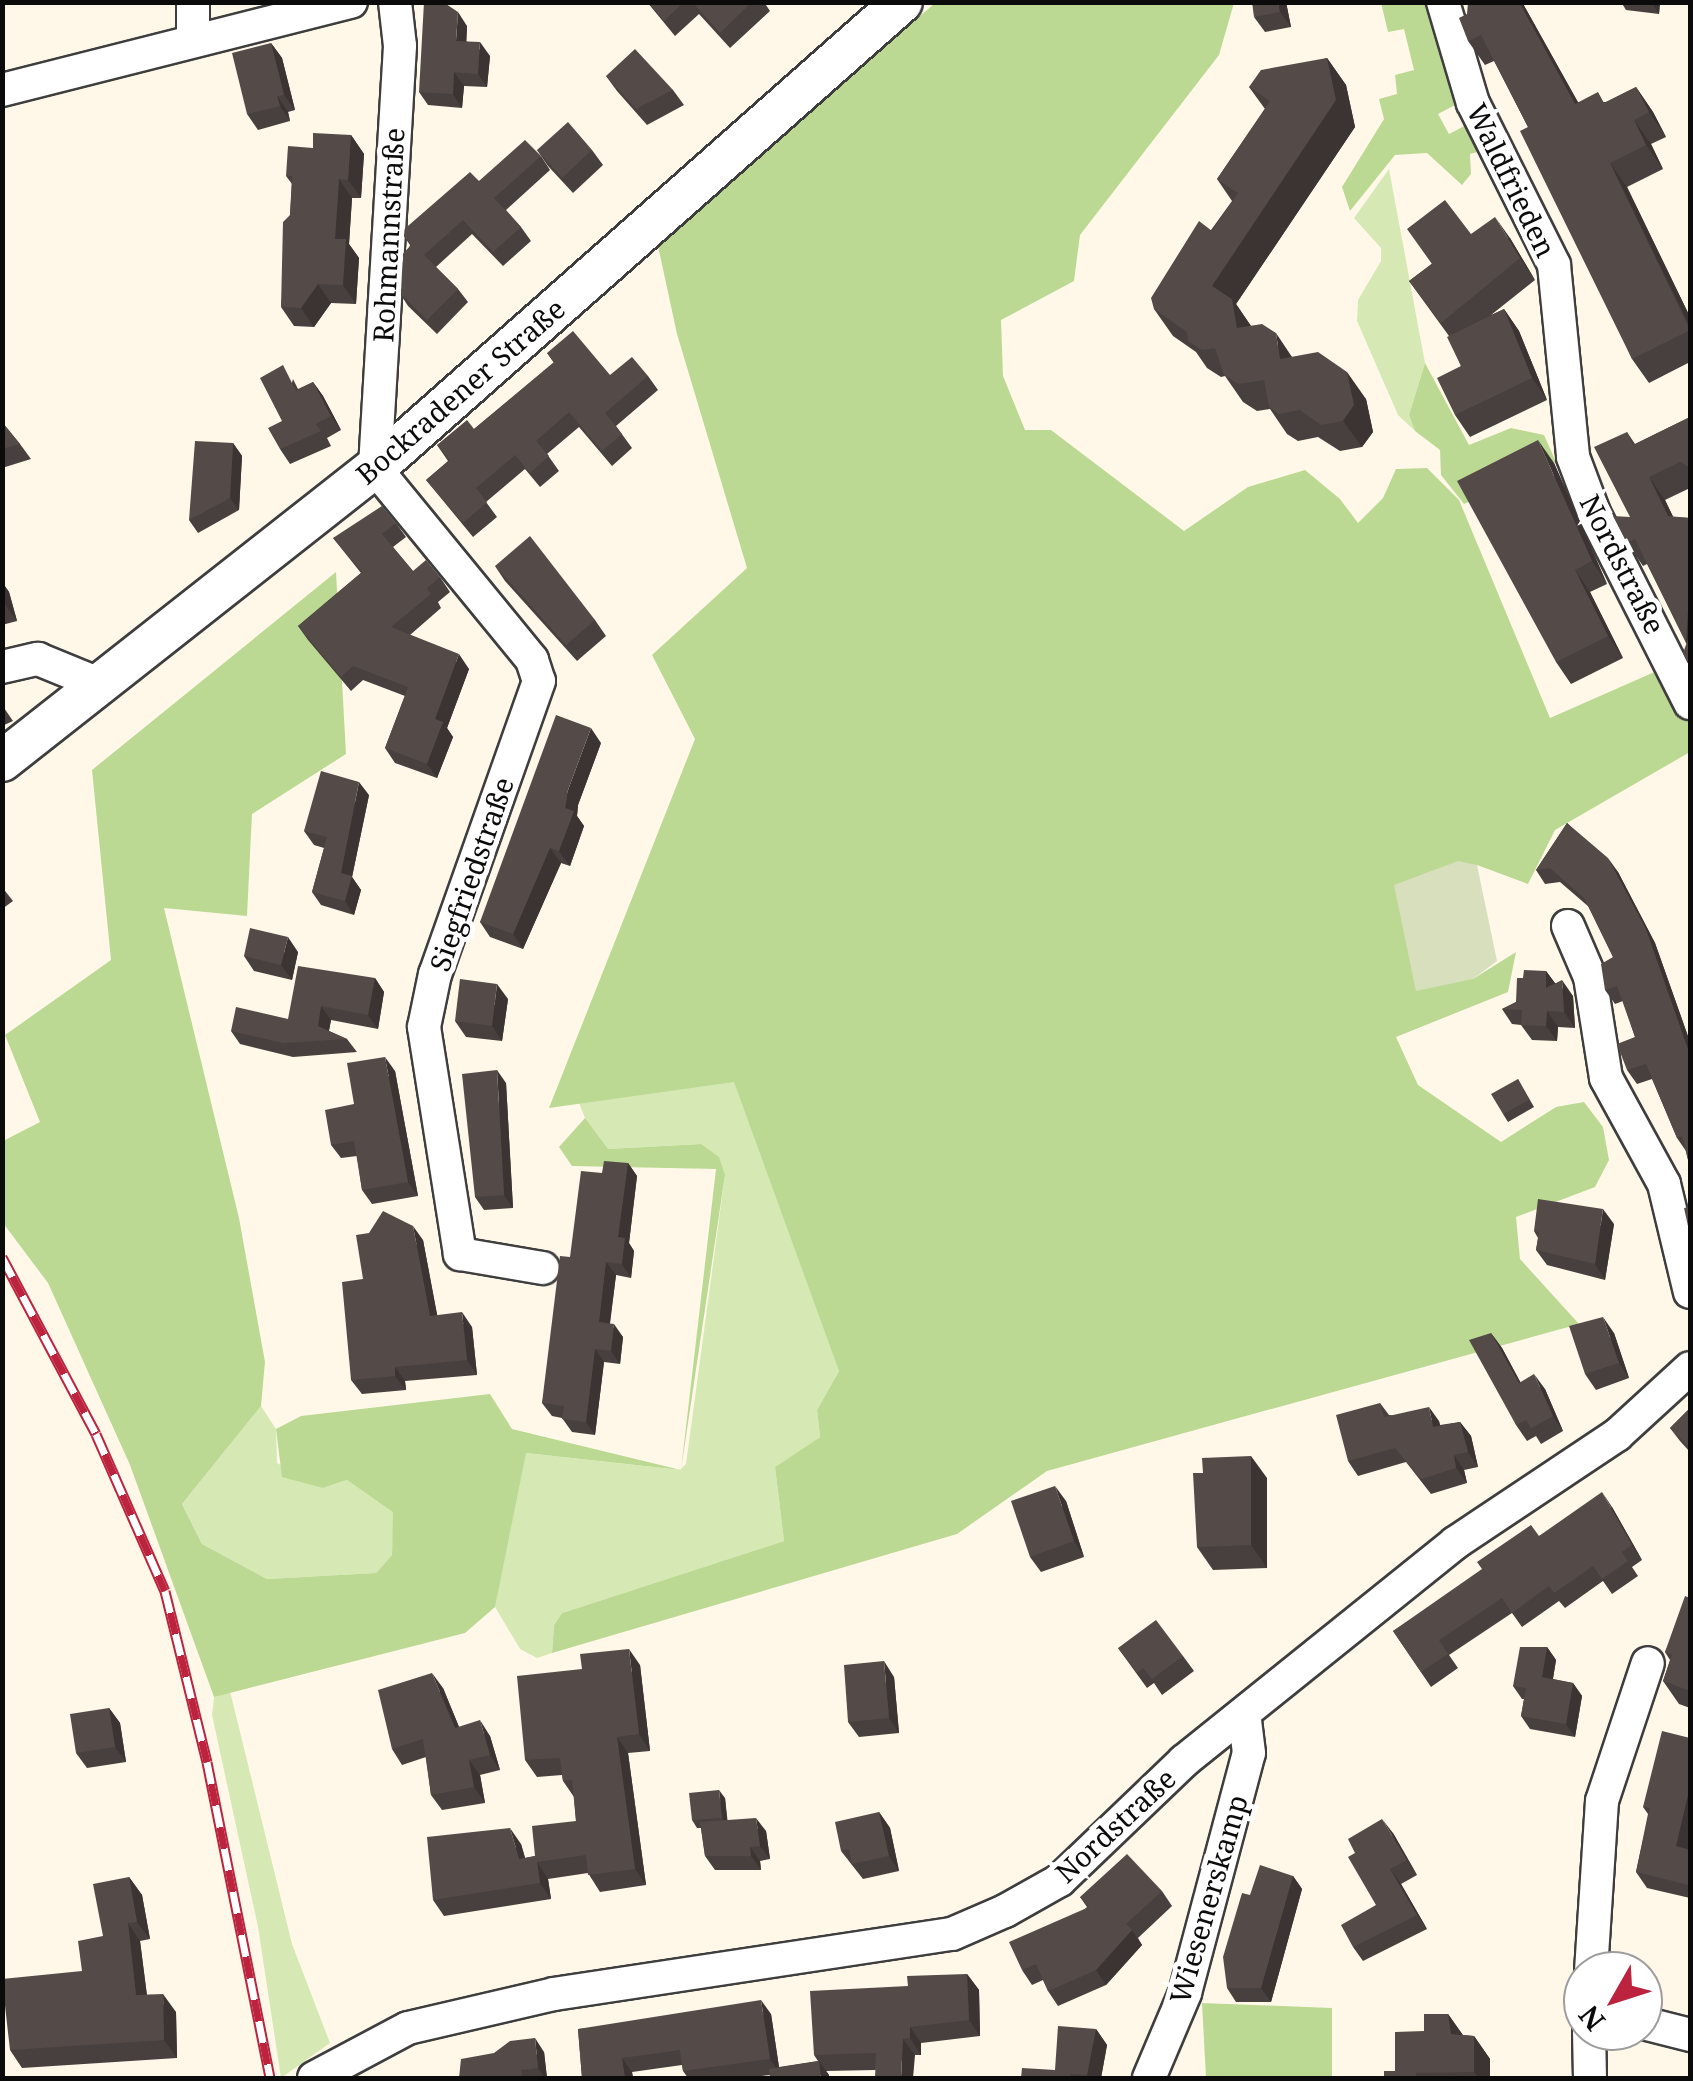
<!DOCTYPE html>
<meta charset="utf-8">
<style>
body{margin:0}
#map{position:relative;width:1693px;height:2081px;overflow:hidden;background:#fff8e9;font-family:"Noto Serif",serif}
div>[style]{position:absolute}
.green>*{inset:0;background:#d6e9b4}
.forest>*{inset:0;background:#bcd993}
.cemetery>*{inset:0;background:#d8dfbc}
.roads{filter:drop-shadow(2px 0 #3e3e3e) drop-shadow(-2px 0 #3e3e3e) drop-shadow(0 2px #3e3e3e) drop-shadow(0 -2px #3e3e3e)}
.minor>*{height:32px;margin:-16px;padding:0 16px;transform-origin:16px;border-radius:16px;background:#fff}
.tertiary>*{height:40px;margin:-20px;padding:0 20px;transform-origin:20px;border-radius:20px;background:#fff}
.rail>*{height:11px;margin-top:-5.5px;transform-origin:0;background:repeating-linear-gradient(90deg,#fff 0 22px,#bb233e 0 44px);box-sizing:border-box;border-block:2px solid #bb233e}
.wall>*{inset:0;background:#48403e}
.shaded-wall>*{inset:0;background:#3b3432}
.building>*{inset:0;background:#544b48}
span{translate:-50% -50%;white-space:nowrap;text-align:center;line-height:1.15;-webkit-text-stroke:10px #fff;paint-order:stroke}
.street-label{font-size:28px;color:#0b0b0b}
.frame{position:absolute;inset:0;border:5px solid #0b0b0b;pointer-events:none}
.north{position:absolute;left:1563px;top:1951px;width:100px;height:100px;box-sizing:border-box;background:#fff;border:2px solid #9d9d9d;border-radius:50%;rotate:231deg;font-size:28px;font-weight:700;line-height:40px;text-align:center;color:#0b0b0b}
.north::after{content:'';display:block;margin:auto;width:35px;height:45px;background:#bb233e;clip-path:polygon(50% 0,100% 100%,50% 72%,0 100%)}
</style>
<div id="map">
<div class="green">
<div style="clip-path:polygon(1389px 169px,1425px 363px,1409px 415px,1415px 431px,1398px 415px,1357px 321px,1358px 300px,1381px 261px,1381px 248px,1354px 218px)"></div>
<div style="clip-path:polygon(750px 1046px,839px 1371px,817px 1410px,820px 1437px,775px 1467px,784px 1541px,562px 1613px,554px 1625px,552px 1653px,537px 1658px,520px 1649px,495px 1607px,514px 1458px,526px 1453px,680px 1470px,686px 1464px,725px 1175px,700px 1144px,608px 1149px,592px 1136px,579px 1103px)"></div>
<div style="clip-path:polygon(261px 1406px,276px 1429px,277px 1463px,323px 1488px,347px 1480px,394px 1512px,392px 1555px,376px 1573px,267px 1579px,202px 1544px,182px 1504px)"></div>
<div style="clip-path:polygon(230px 1691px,292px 1944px,330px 2043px,281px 2078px,258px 1927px,212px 1715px,214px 1697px)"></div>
</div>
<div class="forest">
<div style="clip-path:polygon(935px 3px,1234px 3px,1219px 55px,1080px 235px,1074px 281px,1001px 320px,1003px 376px,1025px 430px,1051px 430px,1184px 531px,1248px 487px,1305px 470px,1340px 499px,1358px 523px,1383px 498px,1396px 469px,1427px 468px,1459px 500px,1550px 718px,1659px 670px,1690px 725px,1690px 752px,1555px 830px,1528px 884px,1477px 865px,1473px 979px,1516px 952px,1508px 992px,1396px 1037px,1418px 1085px,1501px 1142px,1556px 1107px,1584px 1102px,1603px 1127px,1609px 1160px,1595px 1187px,1516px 1217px,1520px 1259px,1579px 1324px,1047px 1471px,957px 1534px,552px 1653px,554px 1625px,562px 1613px,784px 1541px,775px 1467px,820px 1437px,817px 1410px,839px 1371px,734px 1082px,549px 1108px,695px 739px,652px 655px,747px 568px,677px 334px,658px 246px)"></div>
<div style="clip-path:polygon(1381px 3px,1427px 3px,1459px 103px,1438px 114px,1449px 134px,1470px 123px,1485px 150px,1470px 154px,1471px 174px,1462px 185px,1427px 153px,1395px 155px,1350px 211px,1342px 187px,1384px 119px,1379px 99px,1397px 94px,1395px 75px,1414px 70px,1404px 29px,1388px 32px)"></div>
<div style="clip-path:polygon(1425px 363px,1469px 445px,1511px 428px,1544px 435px,1556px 462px,1464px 504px,1441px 475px,1440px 450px,1415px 431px,1409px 415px)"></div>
<div style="clip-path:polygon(336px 572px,346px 754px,252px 814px,247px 916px,164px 908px,239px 1218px,265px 1362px,261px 1406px,182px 1504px,202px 1544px,267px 1579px,376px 1573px,392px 1555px,393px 1512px,347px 1480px,323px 1488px,282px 1477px,276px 1429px,301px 1416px,490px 1394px,512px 1429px,681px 1470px,716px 1169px,572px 1166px,559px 1147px,585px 1118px,608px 1149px,701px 1144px,719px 1157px,725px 1175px,681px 1470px,526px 1453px,495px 1607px,465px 1633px,214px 1697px,130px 1465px,48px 1283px,3px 1223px,3px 1141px,40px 1122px,5px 1035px,111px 960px,92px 770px)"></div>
<div style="clip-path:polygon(1202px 2003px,1332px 2008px,1332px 2078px,1206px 2078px)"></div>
</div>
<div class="cemetery">
<div style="clip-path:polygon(1458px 861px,1477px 865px,1497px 961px,1473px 979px,1416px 991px,1394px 885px)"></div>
</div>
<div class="roads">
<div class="minor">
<div style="left:395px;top:2px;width:44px;rotate:83.5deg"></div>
<div style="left:400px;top:46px;width:423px;rotate:93.4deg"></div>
<div style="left:375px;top:468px;width:248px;rotate:50.7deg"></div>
<div style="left:532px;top:660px;width:22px;rotate:72deg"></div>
<div style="left:539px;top:681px;width:311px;rotate:109.5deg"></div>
<div style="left:435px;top:974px;width:54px;rotate:101.7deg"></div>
<div style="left:424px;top:1027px;width:230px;rotate:81deg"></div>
<div style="left:460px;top:1254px;width:84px;rotate:9.6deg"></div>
<div style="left:1443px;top:2px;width:105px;rotate:73.5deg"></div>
<div style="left:1473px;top:103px;width:181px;rotate:63.4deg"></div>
<div style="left:1554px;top:265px;width:193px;rotate:84.3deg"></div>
<div style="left:1573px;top:457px;width:60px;rotate:69.4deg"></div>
<div style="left:1594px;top:513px;width:213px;rotate:63.2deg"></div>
<div style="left:193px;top:40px;width:38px;rotate:-90deg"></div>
<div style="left:2px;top:90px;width:360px;rotate:-14.2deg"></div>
<div style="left:2px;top:667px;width:37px;rotate:-13deg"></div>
<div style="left:38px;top:659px;width:66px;rotate:22.3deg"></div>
<div style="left:1568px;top:926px;width:56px;rotate:66.7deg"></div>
<div style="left:1590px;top:977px;width:102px;rotate:81deg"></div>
<div style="left:1606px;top:1078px;width:121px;rotate:61.3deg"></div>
<div style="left:1664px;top:1184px;width:111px;rotate:76.5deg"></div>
<div style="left:1591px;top:1971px;width:170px;rotate:-86.3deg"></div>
<div style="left:1602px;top:1801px;width:145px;rotate:-71.6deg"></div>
<div style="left:1643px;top:2023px;width:49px;rotate:14.3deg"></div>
<div style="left:1589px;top:2031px;width:47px;rotate:88.8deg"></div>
<div style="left:314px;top:2078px;width:106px;rotate:-28deg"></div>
<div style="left:408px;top:2028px;width:150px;rotate:-13.1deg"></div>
<div style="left:554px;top:1994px;width:402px;rotate:-8.6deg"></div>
<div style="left:952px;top:1934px;width:58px;rotate:-23.5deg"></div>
<div style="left:1005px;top:1911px;width:63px;rotate:-29.4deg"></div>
<div style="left:1060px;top:1880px;width:172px;rotate:-43.8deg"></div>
<div style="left:1184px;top:1761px;width:348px;rotate:-38.8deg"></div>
<div style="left:1455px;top:1543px;width:195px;rotate:-33.7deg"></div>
<div style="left:1617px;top:1435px;width:99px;rotate:-42.5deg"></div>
<div style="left:1149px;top:2078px;width:92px;rotate:-67deg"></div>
<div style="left:1185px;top:1993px;width:248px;rotate:-75.1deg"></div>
<div style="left:1249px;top:1753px;width:38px;rotate:-97deg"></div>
</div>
<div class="tertiary">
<div style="left:2px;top:761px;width:474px;rotate:-38.2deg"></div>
<div style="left:375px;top:468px;width:703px;rotate:-41.48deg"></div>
</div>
</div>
<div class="rail">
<div style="left:2px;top:1257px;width:200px;rotate:62deg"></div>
<div style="left:96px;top:1434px;width:171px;rotate:66.3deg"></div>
<div style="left:165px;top:1591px;width:176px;rotate:76.2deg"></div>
<div style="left:207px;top:1762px;width:322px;rotate:78.7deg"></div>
</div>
<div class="wall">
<div style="clip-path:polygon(647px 2px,764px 2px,770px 11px,730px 48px,699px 14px,675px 36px)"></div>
<div style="clip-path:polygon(1286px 2px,1291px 27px,1265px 32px,1254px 17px)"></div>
<div style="clip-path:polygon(1468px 2px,1522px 2px,1578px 102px,1606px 102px,1636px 87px,1653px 112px,1666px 137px,1651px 144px,1663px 169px,1627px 187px,1690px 317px,1690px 362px,1649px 383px,1632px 359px,1528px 127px,1494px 61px,1485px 65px,1468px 41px)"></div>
<div style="clip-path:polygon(1621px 2px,1660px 2px,1659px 14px,1626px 10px)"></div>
<div style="clip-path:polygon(467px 26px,466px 41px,490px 56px,487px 87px,464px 86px,462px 108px,428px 105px,419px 92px)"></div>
<div style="clip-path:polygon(271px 43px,282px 58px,295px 110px,288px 112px,290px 121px,258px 130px,247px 114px)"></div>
<div style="clip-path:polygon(1327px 58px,1346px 85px,1355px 127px,1236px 304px,1251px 326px,1292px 357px,1366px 399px,1373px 432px,1362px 447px,1340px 451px,1318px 437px,1298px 441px,1287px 434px,1270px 409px,1257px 411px,1243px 402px,1225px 376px,1221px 377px,1207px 368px,1196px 352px,1173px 336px,1154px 309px,1232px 201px,1217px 179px,1265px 109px,1249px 87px)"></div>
<div style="clip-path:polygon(606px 76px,673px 90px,684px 105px,647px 125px,617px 91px)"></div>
<div style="clip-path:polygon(351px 135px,364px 154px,361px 198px,352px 198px,349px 244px,359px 258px,356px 304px,331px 303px,314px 327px,294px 326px,281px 307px,290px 215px,292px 184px,286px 176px,313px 148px)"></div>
<div style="clip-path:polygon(537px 150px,592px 150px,603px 165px,573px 193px,548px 166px)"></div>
<div style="clip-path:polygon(541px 156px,550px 170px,506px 210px,521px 227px,531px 241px,503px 266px,472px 234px,436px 267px,458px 289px,468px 302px,437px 334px,408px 306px,399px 292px,410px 245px,401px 232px,479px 181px)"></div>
<div style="clip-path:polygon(1471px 234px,1510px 238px,1535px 280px,1491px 315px,1504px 309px,1519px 331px,1547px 400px,1470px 437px,1455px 415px,1461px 366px,1449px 336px,1409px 281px)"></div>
<div style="clip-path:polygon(547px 353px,610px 375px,648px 376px,658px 390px,616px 426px,632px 448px,612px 466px,579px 427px,547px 454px,559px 471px,540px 487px,525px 469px,486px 502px,497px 517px,473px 537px,426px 480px,448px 461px,437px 445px,474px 429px,554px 363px)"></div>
<div style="clip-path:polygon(293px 379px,298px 389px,313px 382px,323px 396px,341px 430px,327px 438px,331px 446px,290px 464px,280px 449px,282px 421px)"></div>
<div style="clip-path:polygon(1690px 417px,1690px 488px,1665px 500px,1673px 517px,1690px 518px,1690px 666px,1687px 661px,1687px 644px,1647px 564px,1643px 566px,1627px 543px,1630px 517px,1627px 432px,1635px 444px)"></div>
<div style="clip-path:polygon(2px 422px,20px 444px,31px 459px,2px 468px)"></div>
<div style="clip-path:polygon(233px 443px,242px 456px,239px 510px,198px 533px,189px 520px)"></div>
<div style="clip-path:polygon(1554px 463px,1607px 584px,1590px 592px,1623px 658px,1571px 684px,1556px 662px)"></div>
<div style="clip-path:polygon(396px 523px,406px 537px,393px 547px,413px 571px,440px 577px,450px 592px,438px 602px,441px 608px,410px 635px,469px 669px,447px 728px,453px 737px,437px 778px,395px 763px,385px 748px,405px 696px,363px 680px,351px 691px,308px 640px,298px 626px,361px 573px,333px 538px)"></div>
<div style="clip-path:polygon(495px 566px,595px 620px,606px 636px,577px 661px,505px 581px)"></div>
<div style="clip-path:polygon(2px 582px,9px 592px,17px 621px,2px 625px)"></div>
<div style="clip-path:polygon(2px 705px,13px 721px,2px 726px)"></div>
<div style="clip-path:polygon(601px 743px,578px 805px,577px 816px,584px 826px,570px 866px,561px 863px,523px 949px,490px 937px,480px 922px)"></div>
<div style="clip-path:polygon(369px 795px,352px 877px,361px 890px,354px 915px,321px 905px,312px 892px,324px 848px,314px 845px,304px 831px)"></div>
<div style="clip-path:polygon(1567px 823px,1618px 872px,1655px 943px,1690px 1042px,1690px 1168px,1686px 1151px,1677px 1138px,1652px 1079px,1637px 1084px,1627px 1070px,1635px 1037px,1623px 1001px,1615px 1004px,1605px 990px,1613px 957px,1589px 907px,1560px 882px,1545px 884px,1536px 870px)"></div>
<div style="clip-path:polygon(2px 887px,13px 901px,2px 909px)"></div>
<div style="clip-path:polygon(298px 952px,292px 980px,254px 971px,244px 956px)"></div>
<div style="clip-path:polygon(1546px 971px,1555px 983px,1573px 996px,1575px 1028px,1558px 1027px,1557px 1041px,1532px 1040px,1521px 1025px,1512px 1024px,1502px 1009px,1516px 1002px,1523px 978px)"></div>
<div style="clip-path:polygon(375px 978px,384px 992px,378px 1029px,331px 1020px,329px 1031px,347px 1039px,357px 1052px,293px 1057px,240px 1044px,231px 1031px,288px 1019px)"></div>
<div style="clip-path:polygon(508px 999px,502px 1041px,466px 1037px,455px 1021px)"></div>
<div style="clip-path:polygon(395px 1071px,418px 1196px,372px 1204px,362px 1190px,357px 1156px,341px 1158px,331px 1145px,354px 1104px)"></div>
<div style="clip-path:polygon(1518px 1079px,1534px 1107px,1508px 1122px,1503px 1114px)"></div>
<div style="clip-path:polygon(506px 1083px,513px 1208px,484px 1210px,475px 1197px)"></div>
<div style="clip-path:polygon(628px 1163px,637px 1176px,629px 1243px,634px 1251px,631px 1278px,616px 1275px,610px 1324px,623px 1337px,620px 1364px,604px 1362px,595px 1435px,572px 1432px,562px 1418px,552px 1416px,542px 1403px,602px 1173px)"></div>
<div style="clip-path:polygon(1614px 1224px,1605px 1280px,1547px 1265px,1536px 1250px,1538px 1238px,1534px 1231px)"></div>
<div style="clip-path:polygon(423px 1240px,437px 1315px,472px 1327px,477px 1375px,405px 1381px,406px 1390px,362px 1394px,351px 1380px,363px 1279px)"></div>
<div style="clip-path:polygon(1491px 1333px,1502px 1348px,1520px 1382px,1545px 1389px,1563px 1431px,1541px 1444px,1536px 1436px,1527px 1441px,1516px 1425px)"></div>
<div style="clip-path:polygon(1614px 1333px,1629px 1378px,1596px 1390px,1585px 1374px)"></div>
<div style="clip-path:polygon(1380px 1403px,1389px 1415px,1439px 1421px,1440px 1425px,1460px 1422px,1471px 1436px,1478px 1467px,1464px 1470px,1467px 1483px,1431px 1494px,1406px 1462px,1358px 1476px,1348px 1461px)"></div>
<div style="clip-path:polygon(1690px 1408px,1690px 1452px,1680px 1441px,1670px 1428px)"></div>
<div style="clip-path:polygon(1267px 1478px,1267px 1568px,1213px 1570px,1197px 1547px)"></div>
<div style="clip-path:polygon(1066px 1501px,1084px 1557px,1041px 1572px,1030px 1557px)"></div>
<div style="clip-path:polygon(1612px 1507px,1642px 1560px,1632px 1567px,1638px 1576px,1612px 1594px,1603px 1581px,1565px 1608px,1559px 1601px,1522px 1627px,1512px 1613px,1449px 1655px,1458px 1668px,1431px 1687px,1393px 1631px,1539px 1536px)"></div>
<div style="clip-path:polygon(1690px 1598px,1690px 1708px,1679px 1704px,1663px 1681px,1670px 1660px,1665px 1652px)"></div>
<div style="clip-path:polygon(1547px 1647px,1556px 1660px,1553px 1679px,1573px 1683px,1582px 1696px,1575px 1737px,1530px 1729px,1521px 1716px,1524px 1699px,1522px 1699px,1513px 1686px)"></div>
<div style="clip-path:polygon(1118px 1648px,1183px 1656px,1194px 1671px,1162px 1695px,1154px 1683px,1147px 1688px)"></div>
<div style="clip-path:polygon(640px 1665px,650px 1751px,628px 1753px,646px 1885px,600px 1892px,588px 1873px,548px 1879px,551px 1899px,444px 1916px,433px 1900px,521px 1844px,525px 1858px,535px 1856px,576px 1821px,574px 1797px,563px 1781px,562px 1775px,537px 1777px,525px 1760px)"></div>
<div style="clip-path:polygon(894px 1677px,899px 1733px,859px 1737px,848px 1722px)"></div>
<div style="clip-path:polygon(443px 1688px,459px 1727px,490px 1736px,500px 1770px,480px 1775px,485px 1803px,442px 1810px,431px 1795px,426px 1757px,402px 1765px,392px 1749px)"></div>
<div style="clip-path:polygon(109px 1708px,120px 1723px,126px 1762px,87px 1768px,76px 1753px)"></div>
<div style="clip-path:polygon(1690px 1738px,1690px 1898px,1647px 1888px,1636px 1872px,1648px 1814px,1643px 1807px)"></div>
<div style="clip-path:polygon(725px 1798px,727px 1820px,766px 1831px,770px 1859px,760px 1861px,761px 1870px,715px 1870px,705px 1856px,701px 1828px,697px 1828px,692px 1820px)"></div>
<div style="clip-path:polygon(879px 1812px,890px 1828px,899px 1871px,863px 1879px,841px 1851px)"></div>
<div style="clip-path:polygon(1393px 1833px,1417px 1875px,1401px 1884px,1427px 1929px,1363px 1961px,1353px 1947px,1376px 1905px)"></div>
<div style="clip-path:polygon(1293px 1876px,1302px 1889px,1271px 2002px,1236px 2002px,1227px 1988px,1250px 1895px)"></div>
<div style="clip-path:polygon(129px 1877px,142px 1895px,150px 1939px,140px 1941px,147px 1995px,176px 2012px,177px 2058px,22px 2068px,10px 2050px,82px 1971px,103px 1936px)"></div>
<div style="clip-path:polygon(1162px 1891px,1172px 1906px,1138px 1938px,1142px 1945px,1106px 1985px,1058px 2006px,1048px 1991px,1043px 1980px,1032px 1985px,1022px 1970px,1087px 1907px,1080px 1897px)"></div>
<div style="clip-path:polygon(967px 1974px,979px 1990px,980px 2036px,921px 2043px,921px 2055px,915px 2055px,875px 2070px,826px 2071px,829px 2075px,770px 2075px,744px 2078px,688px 2078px,683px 2071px,682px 2065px,632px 2072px,633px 2078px,582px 2078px,578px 2029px,771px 2014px,779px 2067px,818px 2061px,814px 2055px,908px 1986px)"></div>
<div style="clip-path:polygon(1448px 2014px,1463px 2035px,1474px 2036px,1490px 2059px,1490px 2078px,1384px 2078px,1395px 2071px,1424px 2031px)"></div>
<div style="clip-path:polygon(1096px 2029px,1107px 2045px,1101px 2078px,1021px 2078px,1055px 2070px)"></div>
<div style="clip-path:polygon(544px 2052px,547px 2078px,459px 2078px)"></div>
</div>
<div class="shaded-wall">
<div style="clip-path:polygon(1278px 2px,1286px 2px,1291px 27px,1280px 12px)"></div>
<div style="clip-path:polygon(1519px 2px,1522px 2px,1592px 128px,1575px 104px)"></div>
<div style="clip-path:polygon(1651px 2px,1660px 2px,1659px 14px)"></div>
<div style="clip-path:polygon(458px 12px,467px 26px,466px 54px,456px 41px)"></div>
<div style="clip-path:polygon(480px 42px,490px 56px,487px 87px,478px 74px)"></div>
<div style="clip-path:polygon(271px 43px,282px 58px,295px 110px,284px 95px)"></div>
<div style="clip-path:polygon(1327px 58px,1346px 85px,1355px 127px,1236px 304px,1251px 326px,1237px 328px,1212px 286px)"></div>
<div style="clip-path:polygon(454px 72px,464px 86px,462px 108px,453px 94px)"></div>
<div style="clip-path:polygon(1636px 87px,1653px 112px,1666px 137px,1649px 112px)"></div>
<div style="clip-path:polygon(277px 96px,288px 112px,290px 121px,280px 106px)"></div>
<div style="clip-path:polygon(1634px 120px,1651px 144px,1663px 169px,1646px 145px)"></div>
<div style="clip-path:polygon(351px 135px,364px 154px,361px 198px,348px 180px)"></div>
<div style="clip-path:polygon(1610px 163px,1627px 187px,1690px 317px,1690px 327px)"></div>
<div style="clip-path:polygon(339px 179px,352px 198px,349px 244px,359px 258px,356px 304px,343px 285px,335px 239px)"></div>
<div style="clip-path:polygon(1495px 217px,1510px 238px,1535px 280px,1520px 258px)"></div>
<div style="clip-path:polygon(318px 284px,331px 303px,314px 327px,301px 308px)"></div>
<div style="clip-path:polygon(1504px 309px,1519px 331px,1547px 400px,1532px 378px)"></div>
<div style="clip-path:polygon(1276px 333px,1294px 360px,1280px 359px)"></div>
<div style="clip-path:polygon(1347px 372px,1366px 399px,1373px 432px,1362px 447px,1343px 421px)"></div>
<div style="clip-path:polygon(313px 382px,323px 396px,341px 430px,331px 416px)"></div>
<div style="clip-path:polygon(1538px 440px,1554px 463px,1607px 584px,1592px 561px)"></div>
<div style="clip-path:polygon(233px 443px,242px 456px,239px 510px,230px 498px)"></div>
<div style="clip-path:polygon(1649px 477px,1665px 500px,1684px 539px,1668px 516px)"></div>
<div style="clip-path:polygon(1575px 570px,1590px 592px,1623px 658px,1608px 636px)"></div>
<div style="clip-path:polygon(1690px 578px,1690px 649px,1686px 643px)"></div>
<div style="clip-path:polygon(2px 582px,9px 592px,17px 621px,6px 606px,2px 593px)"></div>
<div style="clip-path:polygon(459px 654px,469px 669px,447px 728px,453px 737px,437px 778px,427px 764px,435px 719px)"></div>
<div style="clip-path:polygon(591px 728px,601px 743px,578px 805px,577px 816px,584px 826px,570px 866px,559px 851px,568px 790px)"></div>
<div style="clip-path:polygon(359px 782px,369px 795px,352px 877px,361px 890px,354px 915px,345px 901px,341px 873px)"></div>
<div style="clip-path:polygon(550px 848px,561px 863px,523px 949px,513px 934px)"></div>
<div style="clip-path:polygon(1608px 858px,1618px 872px,1655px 943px,1690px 1042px,1690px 1055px)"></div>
<div style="clip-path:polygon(288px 937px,298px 952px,292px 980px,281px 965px)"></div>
<div style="clip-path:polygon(1546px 971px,1557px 986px,1546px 988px)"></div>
<div style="clip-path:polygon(375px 978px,384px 992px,378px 1029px,368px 1015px)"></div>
<div style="clip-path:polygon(1562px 980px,1573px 996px,1575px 1028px,1564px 1012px)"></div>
<div style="clip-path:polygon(497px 984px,508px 999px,502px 1041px,492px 1026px)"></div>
<div style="clip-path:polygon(321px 1006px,331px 1020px,327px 1040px,318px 1026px)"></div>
<div style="clip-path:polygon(1547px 1011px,1558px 1027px,1557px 1041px,1546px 1026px)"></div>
<div style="clip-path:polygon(385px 1057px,395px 1071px,418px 1196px,408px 1182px)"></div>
<div style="clip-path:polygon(497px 1070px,506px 1083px,513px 1208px,504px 1195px)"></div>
<div style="clip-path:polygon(628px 1163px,637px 1176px,629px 1243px,634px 1251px,631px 1278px,622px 1264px,618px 1237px)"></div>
<div style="clip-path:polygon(1603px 1209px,1614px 1224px,1605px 1280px,1595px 1264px)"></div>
<div style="clip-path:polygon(413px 1226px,423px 1240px,440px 1330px,430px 1316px)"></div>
<div style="clip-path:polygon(606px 1262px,616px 1275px,608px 1336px,599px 1322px)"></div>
<div style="clip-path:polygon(462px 1312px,472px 1327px,477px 1375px,467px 1360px)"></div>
<div style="clip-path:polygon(1603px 1317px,1614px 1333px,1629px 1378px,1619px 1363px)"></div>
<div style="clip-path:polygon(614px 1324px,623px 1337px,620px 1364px,611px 1351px)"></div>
<div style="clip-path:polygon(1491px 1333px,1502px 1348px,1529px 1398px,1519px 1383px)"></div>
<div style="clip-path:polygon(595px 1349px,604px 1362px,595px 1435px,586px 1422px)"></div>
<div style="clip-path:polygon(395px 1367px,405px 1381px,406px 1390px,395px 1376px)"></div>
<div style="clip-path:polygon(1534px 1374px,1545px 1389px,1563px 1431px,1553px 1416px)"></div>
<div style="clip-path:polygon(1429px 1407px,1439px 1421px,1443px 1441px,1433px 1427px)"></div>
<div style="clip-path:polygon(1460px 1422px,1471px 1436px,1478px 1467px,1468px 1452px)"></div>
<div style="clip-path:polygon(1454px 1455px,1464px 1470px,1467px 1483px,1456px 1468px)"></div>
<div style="clip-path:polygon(1251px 1456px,1267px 1478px,1267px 1568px,1251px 1545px)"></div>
<div style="clip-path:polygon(1055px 1486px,1066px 1501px,1084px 1557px,1074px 1541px)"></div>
<div style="clip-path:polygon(1602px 1492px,1612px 1507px,1642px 1560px,1632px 1545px)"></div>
<div style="clip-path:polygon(1547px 1647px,1556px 1660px,1551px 1690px,1542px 1677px)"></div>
<div style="clip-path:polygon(629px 1649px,640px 1665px,650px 1751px,639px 1734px)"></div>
<div style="clip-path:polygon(884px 1661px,894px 1677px,899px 1733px,889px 1718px)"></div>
<div style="clip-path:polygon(432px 1673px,443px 1688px,466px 1744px,455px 1728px)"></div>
<div style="clip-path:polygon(1573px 1683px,1582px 1696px,1575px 1737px,1566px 1724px)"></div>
<div style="clip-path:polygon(109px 1708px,120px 1723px,126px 1762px,115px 1747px)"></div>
<div style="clip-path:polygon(480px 1720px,490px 1736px,500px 1770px,490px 1755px)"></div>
<div style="clip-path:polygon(617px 1737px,628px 1753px,646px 1885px,635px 1869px)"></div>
<div style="clip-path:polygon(469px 1760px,480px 1775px,485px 1803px,474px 1787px)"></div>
<div style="clip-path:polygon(1690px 1786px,1690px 1846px,1687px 1862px,1676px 1846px)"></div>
<div style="clip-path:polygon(719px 1790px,725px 1798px,728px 1825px,722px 1818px)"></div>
<div style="clip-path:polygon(879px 1812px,890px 1828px,899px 1871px,889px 1856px)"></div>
<div style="clip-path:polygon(756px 1818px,766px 1831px,770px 1859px,760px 1846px)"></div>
<div style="clip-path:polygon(1382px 1819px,1393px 1833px,1417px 1875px,1407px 1860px)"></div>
<div style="clip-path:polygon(510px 1828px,521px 1844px,530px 1875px,519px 1859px)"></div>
<div style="clip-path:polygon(750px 1847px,760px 1861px,761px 1870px,751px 1856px)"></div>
<div style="clip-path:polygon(537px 1862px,548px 1879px,551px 1899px,540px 1883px)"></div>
<div style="clip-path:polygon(1390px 1869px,1401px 1884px,1427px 1929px,1417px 1915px)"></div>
<div style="clip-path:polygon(1293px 1876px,1302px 1889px,1271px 2002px,1261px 1988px)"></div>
<div style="clip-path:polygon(129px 1877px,142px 1895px,150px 1939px,137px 1922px)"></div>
<div style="clip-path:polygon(128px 1923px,140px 1941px,149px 2013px,136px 1995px)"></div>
<div style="clip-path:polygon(1132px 1930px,1142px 1945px,1106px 1985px,1096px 1970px)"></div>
<div style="clip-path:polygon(967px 1974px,979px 1990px,980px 2036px,969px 2020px)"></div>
<div style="clip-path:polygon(163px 1994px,176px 2012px,177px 2058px,164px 2040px)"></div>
<div style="clip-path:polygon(761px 2000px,771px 2014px,780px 2074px,770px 2059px)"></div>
<div style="clip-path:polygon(1448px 2014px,1464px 2037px,1451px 2034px)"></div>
<div style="clip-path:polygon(910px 2027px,921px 2043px,921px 2055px,910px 2038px)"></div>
<div style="clip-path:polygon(1096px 2029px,1107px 2045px,1101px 2078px,1090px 2078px,1087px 2075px)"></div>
<div style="clip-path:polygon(1474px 2036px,1490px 2059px,1490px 2078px,1479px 2078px,1474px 2072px)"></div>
<div style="clip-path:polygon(535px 2038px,544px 2052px,547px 2078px,545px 2078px,538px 2068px)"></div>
<div style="clip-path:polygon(903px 2039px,915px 2055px,913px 2078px,901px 2078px)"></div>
<div style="clip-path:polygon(622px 2058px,632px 2072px,633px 2078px,625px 2078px)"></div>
<div style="clip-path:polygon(819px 2061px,829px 2075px,829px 2078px,821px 2078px)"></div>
</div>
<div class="building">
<div style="clip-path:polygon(424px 2px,443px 2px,458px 12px,456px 41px,480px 42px,478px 74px,454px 72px,453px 94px,419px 92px)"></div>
<div style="clip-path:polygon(648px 2px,684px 2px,664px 21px)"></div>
<div style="clip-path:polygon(692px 2px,752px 2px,720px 33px)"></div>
<div style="clip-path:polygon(1252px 2px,1278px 2px,1280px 12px,1254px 17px)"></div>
<div style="clip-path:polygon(1468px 2px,1519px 2px,1575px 104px,1598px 92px,1604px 103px,1636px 87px,1649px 112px,1634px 120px,1646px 145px,1610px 163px,1690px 330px,1632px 359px,1520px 131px,1528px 127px,1481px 35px,1468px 41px,1459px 18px,1467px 14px)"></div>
<div style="clip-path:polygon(271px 43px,284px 95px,277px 96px,280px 106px,247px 114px,232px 53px)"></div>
<div style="clip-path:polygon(635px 49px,673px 90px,636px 109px,606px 76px)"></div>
<div style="clip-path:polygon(1327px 58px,1336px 100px,1212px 286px,1232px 299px,1237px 328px,1262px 324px,1276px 333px,1280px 359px,1318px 352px,1347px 372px,1354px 405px,1343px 421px,1321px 425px,1300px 410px,1279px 414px,1269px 407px,1264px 380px,1238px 384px,1224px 375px,1215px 348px,1202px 350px,1188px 341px,1187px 332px,1154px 309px,1151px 298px,1199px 221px,1212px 231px,1238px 193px,1217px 179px,1270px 101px,1249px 87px,1261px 70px)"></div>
<div style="clip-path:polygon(568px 122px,592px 150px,562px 178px,537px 150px)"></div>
<div style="clip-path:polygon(313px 133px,351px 135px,348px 180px,339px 179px,335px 239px,346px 239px,343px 285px,318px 284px,301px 308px,281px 307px,283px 222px,290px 215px,292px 176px,286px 176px,288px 146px,313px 148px)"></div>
<div style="clip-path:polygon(525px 140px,541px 156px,494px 198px,521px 227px,493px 252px,463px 220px,424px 255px,458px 289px,427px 320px,399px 292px,399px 258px,411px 245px,401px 232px,470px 172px,479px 181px)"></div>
<div style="clip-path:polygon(1445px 200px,1471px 234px,1495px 217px,1520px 258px,1441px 323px,1409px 281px,1432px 264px,1407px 229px)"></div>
<div style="clip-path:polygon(1504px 309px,1532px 378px,1455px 415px,1437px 378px,1461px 366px,1447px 337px)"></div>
<div style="clip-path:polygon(573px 331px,610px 375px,632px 357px,648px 376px,605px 413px,622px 434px,602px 451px,569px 412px,536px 441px,549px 456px,530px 473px,515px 455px,476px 488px,487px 502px,463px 523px,426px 480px,450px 460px,437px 445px,467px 420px,474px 429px,554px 362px,547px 353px)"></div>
<div style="clip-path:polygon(283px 365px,296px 391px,313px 382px,331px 416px,316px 424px,321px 431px,280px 449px,268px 428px,282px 421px,260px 378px)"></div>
<div style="clip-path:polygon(1690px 417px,1690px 467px,1680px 462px,1649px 477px,1668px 516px,1690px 518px,1690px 578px,1686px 643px,1635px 539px,1627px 543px,1613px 516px,1630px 517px,1594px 447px,1627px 432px,1633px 445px)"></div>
<div style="clip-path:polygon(2px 422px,20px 444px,2px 449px)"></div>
<div style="clip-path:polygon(1538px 440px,1592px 561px,1575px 570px,1608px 636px,1556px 662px,1457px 481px)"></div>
<div style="clip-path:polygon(195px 441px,233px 443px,230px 498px,189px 520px)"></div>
<div style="clip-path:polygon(382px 506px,396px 523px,382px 534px,413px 571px,426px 560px,440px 577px,427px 588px,431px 594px,391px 627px,459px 654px,435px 719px,443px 722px,427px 764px,385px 748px,408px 687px,353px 666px,341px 677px,298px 626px,362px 572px,333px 538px)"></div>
<div style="clip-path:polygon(530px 536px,595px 620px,566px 645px,495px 566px)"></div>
<div style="clip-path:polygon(1690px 634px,1690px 660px,1687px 661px,1683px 653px)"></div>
<div style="clip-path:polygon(556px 715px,591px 728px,568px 790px,565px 808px,574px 811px,559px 851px,550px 848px,513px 934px,480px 922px)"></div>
<div style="clip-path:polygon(321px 771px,359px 782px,341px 873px,352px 876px,345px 901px,312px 892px,327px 837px,304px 831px)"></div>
<div style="clip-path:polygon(1567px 823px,1608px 858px,1646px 929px,1690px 1055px,1690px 1168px,1682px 1136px,1677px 1138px,1646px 1064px,1627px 1070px,1617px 1044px,1635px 1037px,1617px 986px,1605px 990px,1601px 964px,1613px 957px,1584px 898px,1550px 868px,1536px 870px)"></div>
<div style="clip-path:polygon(250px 928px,288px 937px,281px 965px,244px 956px)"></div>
<div style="clip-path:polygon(298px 966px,375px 978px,368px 1015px,321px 1006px,318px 1026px,347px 1039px,283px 1043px,231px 1031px,236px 1007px,288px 1019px)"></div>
<div style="clip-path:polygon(1524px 970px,1546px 971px,1546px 988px,1562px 980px,1564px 1012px,1547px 1011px,1546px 1026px,1521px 1025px,1522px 1010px,1502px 1009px,1516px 1002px,1517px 978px,1523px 978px)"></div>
<div style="clip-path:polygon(460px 979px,497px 984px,492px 1026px,455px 1021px)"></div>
<div style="clip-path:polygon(385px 1057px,408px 1182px,362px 1190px,354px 1141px,331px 1145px,325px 1110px,354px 1104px,347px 1063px)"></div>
<div style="clip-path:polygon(497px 1070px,504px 1195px,475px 1197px,462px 1074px)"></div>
<div style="clip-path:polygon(1518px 1079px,1529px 1100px,1503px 1114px,1491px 1094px)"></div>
<div style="clip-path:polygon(604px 1161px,628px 1163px,618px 1237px,625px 1238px,622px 1264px,606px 1262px,599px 1322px,614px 1324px,611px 1351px,595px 1349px,586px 1422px,562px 1419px,564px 1406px,542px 1403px,560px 1256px,570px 1257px,581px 1171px,602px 1173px)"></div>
<div style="clip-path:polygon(1538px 1199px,1603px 1209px,1595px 1264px,1536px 1250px,1539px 1232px,1534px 1231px)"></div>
<div style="clip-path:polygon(1690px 1207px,1690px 1235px,1684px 1208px)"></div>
<div style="clip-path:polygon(383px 1211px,413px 1226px,430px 1316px,462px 1312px,467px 1360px,395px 1367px,395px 1376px,351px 1380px,342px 1282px,363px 1279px,356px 1235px,369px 1233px)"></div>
<div style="clip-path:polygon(1603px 1317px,1619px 1363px,1585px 1374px,1569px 1326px)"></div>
<div style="clip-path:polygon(1491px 1333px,1519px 1383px,1534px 1374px,1553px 1416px,1531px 1428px,1526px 1420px,1516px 1425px,1469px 1340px)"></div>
<div style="clip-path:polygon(1380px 1403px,1384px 1417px,1429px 1407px,1433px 1427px,1460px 1422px,1468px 1452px,1454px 1455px,1456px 1468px,1421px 1479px,1395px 1448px,1348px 1461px,1336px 1415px)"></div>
<div style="clip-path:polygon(1690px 1408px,1690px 1449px,1670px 1428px)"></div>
<div style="clip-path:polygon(1251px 1456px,1251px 1545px,1197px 1547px,1193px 1473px,1203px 1473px,1202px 1458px)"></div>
<div style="clip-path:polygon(1055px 1486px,1074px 1541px,1030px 1557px,1011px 1501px)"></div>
<div style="clip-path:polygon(1602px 1492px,1632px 1545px,1622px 1552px,1628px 1561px,1602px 1579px,1593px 1566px,1554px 1593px,1549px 1586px,1512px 1613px,1502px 1598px,1439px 1640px,1448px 1654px,1421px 1672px,1393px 1631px,1482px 1569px,1477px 1562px,1531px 1525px,1539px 1536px)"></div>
<div style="clip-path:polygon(1685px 1596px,1690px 1598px,1690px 1691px,1663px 1681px,1672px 1655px,1665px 1652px)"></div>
<div style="clip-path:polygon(1156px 1620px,1183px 1656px,1152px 1679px,1143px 1668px,1137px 1673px,1118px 1648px)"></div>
<div style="clip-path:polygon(1520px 1647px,1547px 1647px,1542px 1677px,1573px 1683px,1566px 1724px,1521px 1716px,1526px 1688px,1513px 1686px)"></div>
<div style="clip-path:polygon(629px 1649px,639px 1734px,617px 1737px,635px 1869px,588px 1875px,586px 1855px,537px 1862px,540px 1883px,433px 1900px,427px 1837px,510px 1828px,519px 1859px,535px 1856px,532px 1826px,576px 1821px,572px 1780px,563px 1781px,560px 1758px,525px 1760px,517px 1676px,582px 1669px,580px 1654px)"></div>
<div style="clip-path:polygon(884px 1661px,889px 1718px,848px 1722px,844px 1665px)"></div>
<div style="clip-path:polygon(432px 1673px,455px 1728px,480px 1720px,490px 1755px,469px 1760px,474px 1787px,431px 1795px,423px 1739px,392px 1749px,378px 1690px)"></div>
<div style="clip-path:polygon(109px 1708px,115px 1747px,76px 1753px,70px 1714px)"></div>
<div style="clip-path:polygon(1662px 1731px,1690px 1738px,1690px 1786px,1676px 1846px,1690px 1850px,1690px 1877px,1689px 1885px,1636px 1872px,1650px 1808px,1643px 1807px)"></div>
<div style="clip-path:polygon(719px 1790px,722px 1818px,692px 1820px,689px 1793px)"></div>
<div style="clip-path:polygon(879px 1812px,889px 1856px,852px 1864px,849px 1849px,841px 1851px,835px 1822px)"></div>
<div style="clip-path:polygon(756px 1818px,760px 1846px,750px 1847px,751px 1856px,705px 1856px,700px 1822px)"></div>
<div style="clip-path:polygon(1382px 1819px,1407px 1860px,1390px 1869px,1417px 1915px,1353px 1947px,1341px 1925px,1376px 1905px,1348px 1857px,1355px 1853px,1348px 1839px)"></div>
<div style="clip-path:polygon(1127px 1854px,1162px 1891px,1126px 1924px,1132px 1930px,1096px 1970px,1048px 1991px,1036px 1964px,1022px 1970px,1009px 1942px,1089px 1907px,1080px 1897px)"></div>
<div style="clip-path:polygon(1260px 1865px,1293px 1876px,1261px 1988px,1227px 1988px,1223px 1957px,1242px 1893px,1250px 1895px)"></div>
<div style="clip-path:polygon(129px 1877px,137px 1922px,128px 1923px,136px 1995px,163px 1994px,164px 2040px,10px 2050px,2px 1979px,82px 1971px,78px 1941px,103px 1936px,93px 1884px)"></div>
<div style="clip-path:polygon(967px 1974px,969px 2020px,910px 2027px,910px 2038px,903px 2039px,901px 2078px,875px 2078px,876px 2053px,814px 2055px,810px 1991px,908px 1986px,907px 1976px)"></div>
<div style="clip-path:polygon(761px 2000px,770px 2059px,683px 2071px,680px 2050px,622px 2058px,625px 2078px,582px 2078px,578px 2029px)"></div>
<div style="clip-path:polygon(1424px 2014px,1448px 2014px,1451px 2034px,1474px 2036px,1474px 2072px,1416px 2073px,1416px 2078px,1384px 2078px,1384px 2071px,1395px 2071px,1395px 2032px,1424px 2031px)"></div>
<div style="clip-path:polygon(1058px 2026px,1096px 2029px,1087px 2075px,1071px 2074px,1070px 2078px,1021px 2078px,1022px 2068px,1055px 2070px)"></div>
<div style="clip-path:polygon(535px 2038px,538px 2068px,521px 2070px,522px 2078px,459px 2078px,461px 2059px,494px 2053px,510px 2041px)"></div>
<div style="clip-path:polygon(819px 2061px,821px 2078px,770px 2078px,769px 2069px)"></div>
</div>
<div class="street-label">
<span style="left:1512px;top:180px;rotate:64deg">Waldfrieden</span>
<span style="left:388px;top:235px;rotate:-87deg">Rohmannstraße</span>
<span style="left:460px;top:391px;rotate:-41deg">Bockradener Straße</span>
<span style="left:1623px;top:564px;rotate:63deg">Nordstraße</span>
<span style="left:471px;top:874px;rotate:-71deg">Siegfriedstraße</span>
<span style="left:1115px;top:1825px;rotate:-43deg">Nordstraße</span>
<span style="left:1208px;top:1899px;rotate:-74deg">Wiesenerskamp</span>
</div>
<div class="frame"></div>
<div class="north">N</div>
</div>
